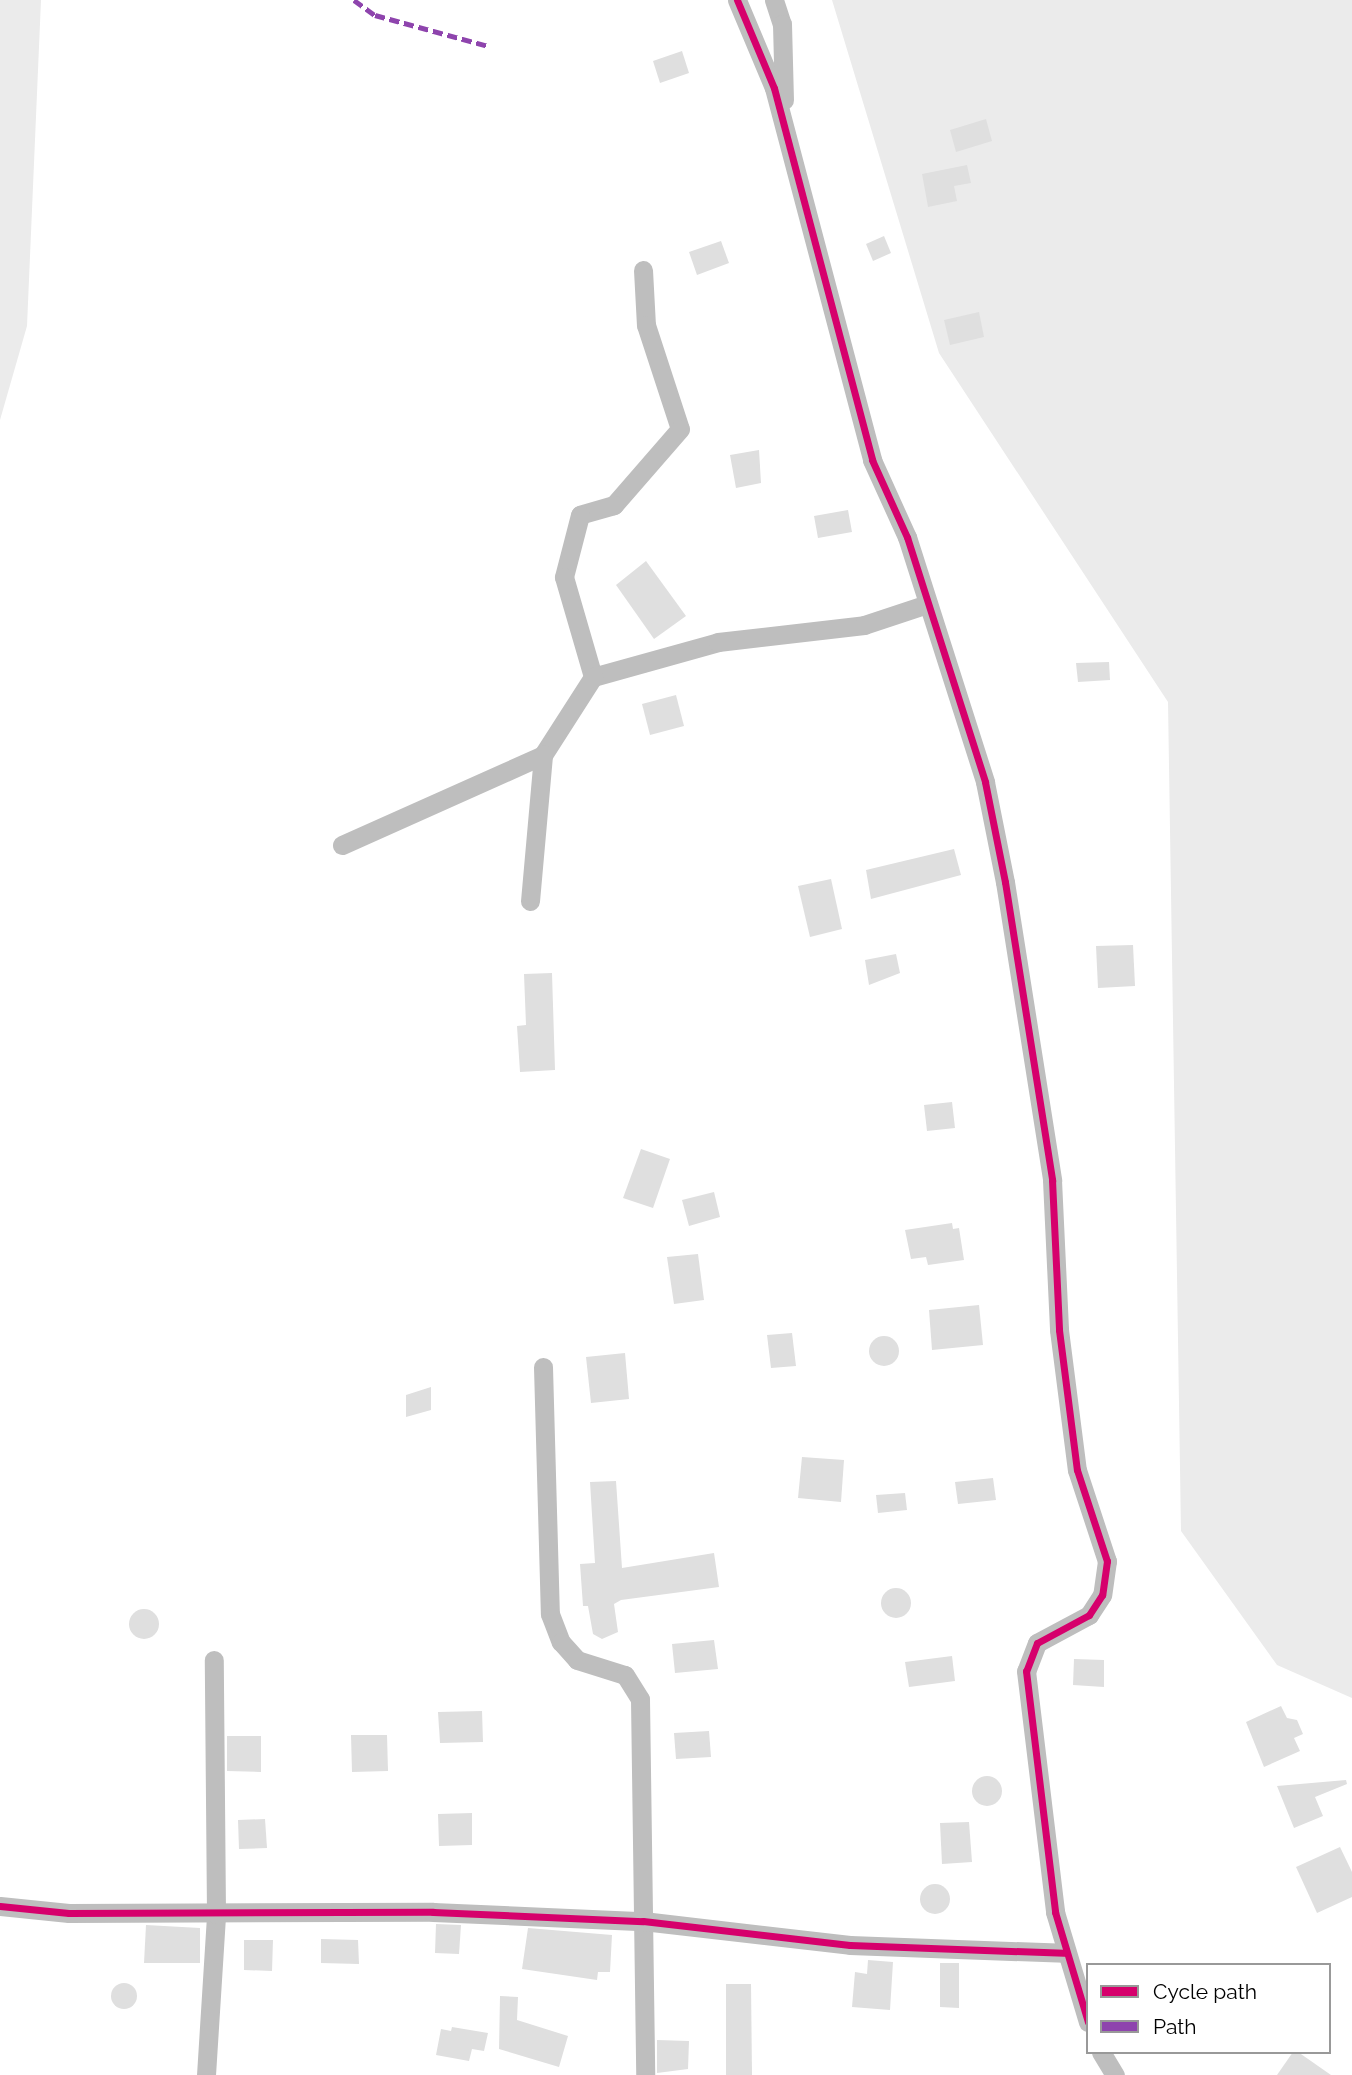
<!DOCTYPE html>
<style>
body{margin:0}
#map{position:relative;width:1352px;height:2075px;overflow:hidden;background:#fff;font-family:Raleway,sans-serif}
div>[style]{position:absolute}
.green>*{inset:0;background:#ebebeb}
.building>*{inset:0;background:#dfdfdf}
.round{border-radius:50%}
.minor>*{height:19px;margin:-9.5px;padding:0 9.5px;transform-origin:9.5px;border-radius:9.5px;background:#bebebe}
.quiet>*{height:5px;margin-top:-2.5px;transform-origin:0;background:repeating-linear-gradient(90deg,#8e44ad 0 10px,transparent 0 15px)}
.cycleway>*{height:7px;margin:-3.5px;padding:0 3.5px;transform-origin:3.5px;border-radius:3.5px;background:#d6006c}
span{translate:-50% -50%;white-space:nowrap;text-align:center;line-height:1.15;-webkit-text-stroke:7px #fff;paint-order:stroke}
.legend{position:absolute;left:1086px;top:1963px;width:245px;height:91px;box-sizing:border-box;background:#fff;border:2px solid #999;margin:0;padding:9px 12px;list-style:none;font-size:21px;color:#000}
.legend li{display:flex;align-items:center;gap:14px;height:35px}
.legend b{width:35px;border:2px solid #999}
</style>
<div id="map">
<div class="green">
<div style="clip-path:polygon(0 0,41px 0,27px 326px,0 420px)"></div>
<div style="clip-path:polygon(832px 0,1352px 0,1352px 1698px,1277px 1665px,1181px 1531px,1168px 702px,939px 353px)"></div>
</div>
<div class="building">
<div style="clip-path:polygon(682px 51px,689px 73px,660px 83px,653px 61px)"></div>
<div style="clip-path:polygon(986px 119px,992px 141px,956px 152px,950px 130px)"></div>
<div style="clip-path:polygon(967px 165px,971px 183px,954px 186px,957px 201px,928px 207px,922px 174px)"></div>
<div style="clip-path:polygon(884px 236px,891px 253px,873px 261px,866px 244px)"></div>
<div style="clip-path:polygon(721px 241px,729px 263px,697px 275px,689px 252px)"></div>
<div style="clip-path:polygon(979px 312px,984px 337px,950px 345px,944px 320px)"></div>
<div style="clip-path:polygon(759px 450px,761px 483px,736px 488px,730px 455px)"></div>
<div style="clip-path:polygon(848px 510px,852px 532px,818px 538px,814px 516px)"></div>
<div style="clip-path:polygon(646px 561px,686px 616px,654px 639px,616px 585px)"></div>
<div style="clip-path:polygon(1109px 662px,1110px 680px,1078px 682px,1076px 663px)"></div>
<div style="clip-path:polygon(676px 695px,684px 726px,650px 735px,642px 704px)"></div>
<div style="clip-path:polygon(954px 849px,961px 875px,871px 899px,866px 870px)"></div>
<div style="clip-path:polygon(831px 879px,842px 929px,810px 937px,798px 886px)"></div>
<div style="clip-path:polygon(1133px 945px,1135px 986px,1098px 988px,1096px 946px)"></div>
<div style="clip-path:polygon(896px 954px,900px 973px,869px 985px,865px 960px)"></div>
<div style="clip-path:polygon(552px 973px,555px 1070px,520px 1072px,517px 1026px,526px 1025px,524px 974px)"></div>
<div style="clip-path:polygon(952px 1102px,955px 1128px,927px 1131px,924px 1105px)"></div>
<div style="clip-path:polygon(641px 1149px,670px 1159px,653px 1208px,623px 1198px)"></div>
<div style="clip-path:polygon(714px 1192px,720px 1217px,689px 1226px,682px 1200px)"></div>
<div style="clip-path:polygon(952px 1223px,953px 1229px,959px 1228px,964px 1260px,928px 1265px,926px 1257px,911px 1259px,905px 1230px)"></div>
<div style="clip-path:polygon(698px 1254px,704px 1300px,674px 1304px,667px 1257px)"></div>
<div style="clip-path:polygon(979px 1305px,983px 1345px,932px 1350px,929px 1310px)"></div>
<div style="clip-path:polygon(792px 1333px,796px 1366px,771px 1368px,767px 1335px)"></div>
<div class="round" style="left:869px;top:1336px;width:30px;height:30px"></div>
<div style="clip-path:polygon(625px 1353px,629px 1399px,591px 1403px,586px 1357px)"></div>
<div style="clip-path:polygon(431px 1387px,431px 1410px,406px 1417px,406px 1395px)"></div>
<div style="clip-path:polygon(802px 1457px,844px 1460px,841px 1502px,798px 1498px)"></div>
<div style="clip-path:polygon(993px 1478px,996px 1500px,958px 1504px,955px 1482px)"></div>
<div style="clip-path:polygon(616px 1481px,622px 1568px,714px 1553px,719px 1587px,621px 1600px,614px 1604px,618px 1632px,602px 1639px,593px 1634px,588px 1606px,583px 1606px,580px 1564px,595px 1563px,590px 1482px)"></div>
<div style="clip-path:polygon(905px 1493px,907px 1510px,878px 1513px,876px 1495px)"></div>
<div class="round" style="left:881px;top:1588px;width:30px;height:30px"></div>
<div class="round" style="left:129px;top:1609px;width:30px;height:30px"></div>
<div style="clip-path:polygon(714px 1640px,718px 1669px,675px 1673px,672px 1644px)"></div>
<div style="clip-path:polygon(952px 1656px,955px 1681px,909px 1687px,905px 1662px)"></div>
<div style="clip-path:polygon(1074px 1659px,1104px 1660px,1104px 1687px,1073px 1685px)"></div>
<div style="clip-path:polygon(1281px 1706px,1287px 1718px,1297px 1720px,1303px 1734px,1294px 1738px,1300px 1751px,1264px 1767px,1246px 1722px)"></div>
<div style="clip-path:polygon(482px 1711px,483px 1742px,440px 1743px,438px 1712px)"></div>
<div style="clip-path:polygon(709px 1731px,711px 1757px,676px 1759px,674px 1733px)"></div>
<div style="clip-path:polygon(351px 1735px,387px 1735px,388px 1771px,352px 1772px)"></div>
<div style="clip-path:polygon(227px 1736px,261px 1736px,261px 1772px,227px 1771px)"></div>
<div class="round" style="left:972px;top:1776px;width:30px;height:30px"></div>
<div style="clip-path:polygon(1346px 1780px,1347px 1784px,1315px 1797px,1323px 1816px,1294px 1828px,1277px 1786px)"></div>
<div style="clip-path:polygon(472px 1813px,472px 1845px,439px 1846px,438px 1814px)"></div>
<div style="clip-path:polygon(265px 1819px,267px 1848px,239px 1849px,238px 1820px)"></div>
<div style="clip-path:polygon(969px 1822px,972px 1862px,942px 1864px,940px 1823px)"></div>
<div style="clip-path:polygon(1340px 1847px,1352px 1872px,1352px 1897px,1317px 1913px,1296px 1867px)"></div>
<div class="round" style="left:920px;top:1884px;width:30px;height:30px"></div>
<div style="clip-path:polygon(436px 1924px,461px 1925px,459px 1954px,435px 1953px)"></div>
<div style="clip-path:polygon(146px 1925px,200px 1928px,200px 1963px,144px 1963px)"></div>
<div style="clip-path:polygon(528px 1928px,612px 1935px,610px 1972px,598px 1972px,597px 1980px,522px 1969px)"></div>
<div style="clip-path:polygon(321px 1939px,358px 1940px,359px 1964px,321px 1963px)"></div>
<div style="clip-path:polygon(244px 1940px,273px 1940px,272px 1971px,244px 1970px)"></div>
<div style="clip-path:polygon(868px 1960px,893px 1962px,890px 2010px,852px 2007px,855px 1972px,867px 1974px)"></div>
<div style="clip-path:polygon(940px 1963px,959px 1963px,959px 2008px,940px 2007px)"></div>
<div class="round" style="left:111px;top:1983px;width:26px;height:26px"></div>
<div style="clip-path:polygon(726px 1984px,751px 1984px,752px 2075px,726px 2075px)"></div>
<div style="clip-path:polygon(500px 1996px,518px 1997px,517px 2020px,568px 2036px,559px 2067px,499px 2049px)"></div>
<div style="clip-path:polygon(452px 2027px,488px 2033px,484px 2051px,472px 2049px,469px 2061px,436px 2055px,441px 2029px,451px 2031px)"></div>
<div style="clip-path:polygon(657px 2040px,689px 2041px,688px 2069px,657px 2073px)"></div>
<div style="clip-path:polygon(1293px 2052px,1298px 2052px,1331px 2075px,1277px 2075px)"></div>
</div>
<div class="minor">
<div style="left:737px;top:0;width:95px;rotate:67.2deg"></div>
<div style="left:774px;top:88px;width:385px;rotate:75.2deg"></div>
<div style="left:872px;top:460px;width:85px;rotate:65.6deg"></div>
<div style="left:907px;top:537px;width:257px;rotate:72.3deg"></div>
<div style="left:985px;top:782px;width:102px;rotate:78.7deg"></div>
<div style="left:1005px;top:882px;width:302px;rotate:81deg"></div>
<div style="left:1052px;top:1180px;width:150px;rotate:87.3deg"></div>
<div style="left:1059px;top:1330px;width:141px;rotate:82.7deg"></div>
<div style="left:1077px;top:1470px;width:96px;rotate:71.8deg"></div>
<div style="left:1107px;top:1561px;width:34px;rotate:98deg"></div>
<div style="left:1102px;top:1595px;width:24px;rotate:123deg"></div>
<div style="left:1089px;top:1615px;width:59px;rotate:151.7deg"></div>
<div style="left:1037px;top:1643px;width:30px;rotate:111deg"></div>
<div style="left:1026px;top:1671px;width:243px;rotate:83.1deg"></div>
<div style="left:1055px;top:1912px;width:115px;rotate:73.3deg"></div>
<div style="left:774px;top:0;width:25px;rotate:72deg"></div>
<div style="left:782px;top:24px;width:76px;rotate:88.5deg"></div>
<div style="left:643px;top:270px;width:55px;rotate:86.9deg"></div>
<div style="left:646px;top:325px;width:109px;rotate:71.9deg"></div>
<div style="left:680px;top:429px;width:101px;rotate:131deg"></div>
<div style="left:614px;top:505px;width:35px;rotate:164deg"></div>
<div style="left:580px;top:515px;width:64px;rotate:104.5deg"></div>
<div style="left:564px;top:577px;width:104px;rotate:73.8deg"></div>
<div style="left:593px;top:677px;width:130px;rotate:-15.6deg"></div>
<div style="left:718px;top:642px;width:147px;rotate:-6.6deg"></div>
<div style="left:864px;top:625px;width:66px;rotate:-18.4deg"></div>
<div style="left:342px;top:845px;width:220px;rotate:-24.1deg"></div>
<div style="left:543px;top:755px;width:93px;rotate:-57.3deg"></div>
<div style="left:530px;top:901px;width:147px;rotate:-84.9deg"></div>
<div style="left:543px;top:1367px;width:247px;rotate:88.4deg"></div>
<div style="left:550px;top:1614px;width:30px;rotate:69deg"></div>
<div style="left:561px;top:1642px;width:24px;rotate:48deg"></div>
<div style="left:577px;top:1660px;width:50px;rotate:17.4deg"></div>
<div style="left:625px;top:1675px;width:28px;rotate:58deg"></div>
<div style="left:640px;top:1699px;width:376px;rotate:89.2deg"></div>
<div style="left:0;top:1906px;width:69px;rotate:5.8deg"></div>
<div style="left:69px;top:1913px;width:364px;rotate:-0.2deg"></div>
<div style="left:433px;top:1912px;width:210px;rotate:2.5deg"></div>
<div style="left:643px;top:1921px;width:208px;rotate:6.6deg"></div>
<div style="left:850px;top:1945px;width:214px;rotate:2.1deg"></div>
<div style="left:1101px;top:2052px;width:27px;rotate:59deg"></div>
<div style="left:206px;top:2075px;width:161px;rotate:-86.4deg"></div>
<div style="left:216px;top:1914px;width:254px;rotate:-90.5deg"></div>
</div>
<div class="quiet">
<div style="left:354px;top:0;width:26px;rotate:36deg"></div>
<div style="left:375px;top:15px;width:117px;rotate:15.3deg"></div>
</div>
<div class="cycleway">
<div style="left:737px;top:0;width:95px;rotate:67.2deg"></div>
<div style="left:774px;top:88px;width:385px;rotate:75.2deg"></div>
<div style="left:872px;top:460px;width:85px;rotate:65.6deg"></div>
<div style="left:907px;top:537px;width:257px;rotate:72.3deg"></div>
<div style="left:985px;top:782px;width:102px;rotate:78.7deg"></div>
<div style="left:1005px;top:882px;width:302px;rotate:81deg"></div>
<div style="left:1052px;top:1180px;width:150px;rotate:87.3deg"></div>
<div style="left:1059px;top:1330px;width:141px;rotate:82.7deg"></div>
<div style="left:1077px;top:1470px;width:96px;rotate:71.8deg"></div>
<div style="left:1107px;top:1561px;width:34px;rotate:98deg"></div>
<div style="left:1102px;top:1595px;width:24px;rotate:123deg"></div>
<div style="left:1089px;top:1615px;width:59px;rotate:151.7deg"></div>
<div style="left:1037px;top:1643px;width:30px;rotate:111deg"></div>
<div style="left:1026px;top:1671px;width:243px;rotate:83.1deg"></div>
<div style="left:1055px;top:1912px;width:115px;rotate:73.3deg"></div>
<div style="left:0;top:1906px;width:69px;rotate:5.8deg"></div>
<div style="left:69px;top:1913px;width:364px;rotate:-0.2deg"></div>
<div style="left:433px;top:1912px;width:210px;rotate:2.5deg"></div>
<div style="left:643px;top:1921px;width:208px;rotate:6.6deg"></div>
<div style="left:850px;top:1945px;width:214px;rotate:2.1deg"></div>
</div>
<ul class="legend">
<li><b style="height:9px;background:#d6006c"></b>Cycle path</li>
<li><b style="height:9px;background:#8e44ad"></b>Path</li>
</ul>
</div>
